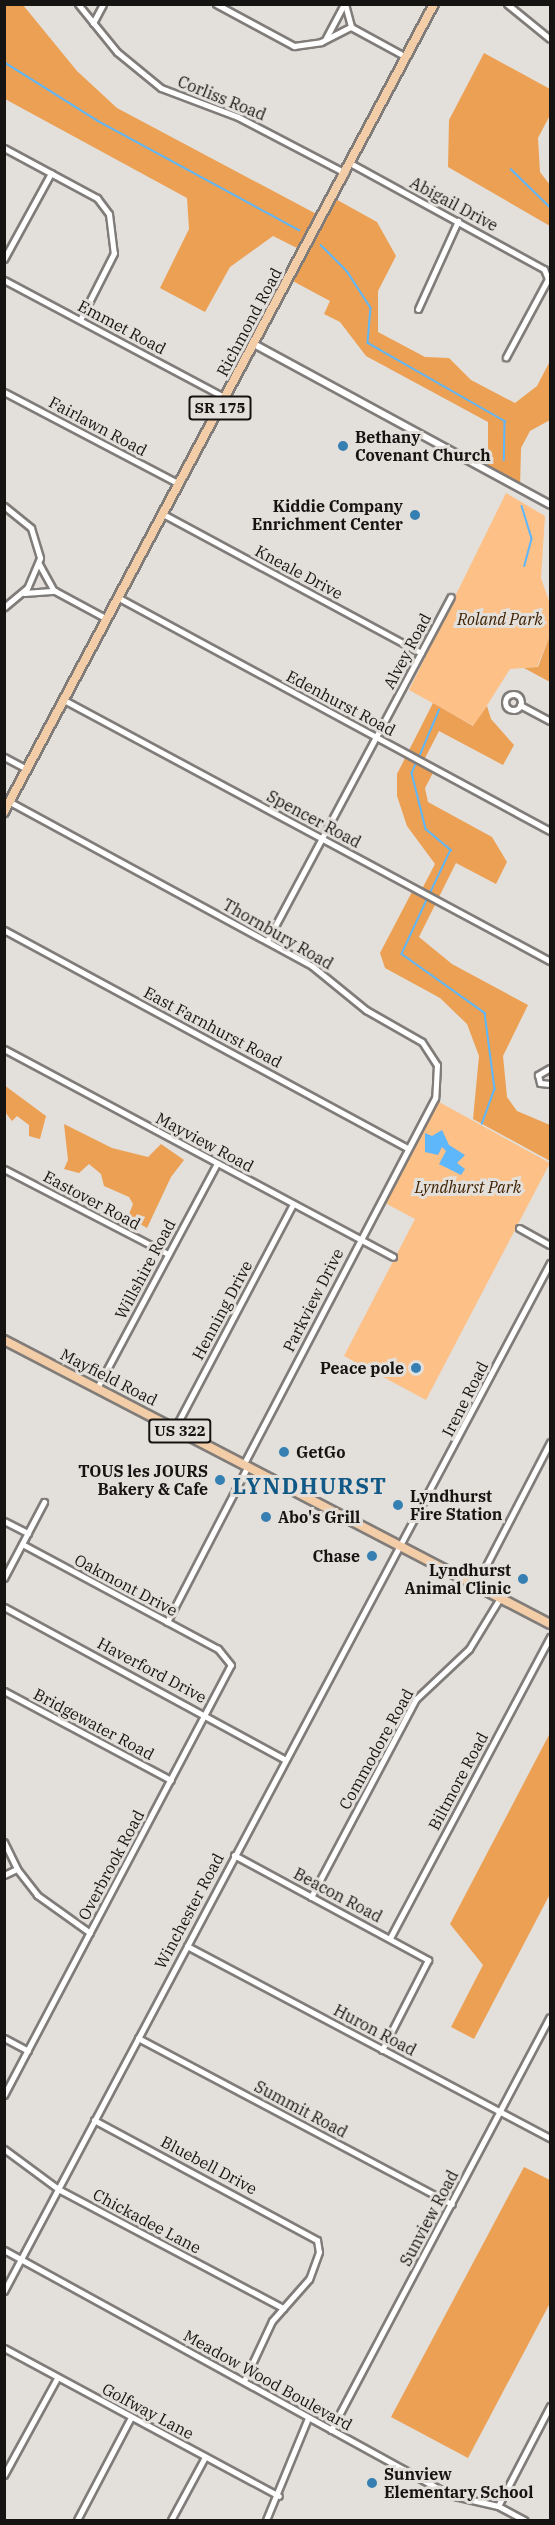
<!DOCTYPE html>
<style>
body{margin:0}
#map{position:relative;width:555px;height:2525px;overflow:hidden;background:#e3dfdb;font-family:"IBM Plex Serif",serif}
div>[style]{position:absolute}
.green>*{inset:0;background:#fdc087}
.forest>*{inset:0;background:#eca053}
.water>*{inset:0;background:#5db7fa}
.stream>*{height:1.5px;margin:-0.75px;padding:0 0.75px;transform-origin:0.75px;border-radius:0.75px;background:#5db7fa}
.roads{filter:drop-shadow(2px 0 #807c79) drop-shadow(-2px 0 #807c79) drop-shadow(0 2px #807c79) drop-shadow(0 -2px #807c79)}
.minor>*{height:5px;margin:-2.5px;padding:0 2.5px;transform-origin:2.5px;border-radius:2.5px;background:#fff}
.minor>.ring{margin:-2.5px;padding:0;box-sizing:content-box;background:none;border:5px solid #fff;border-radius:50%}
.tertiary>*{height:6px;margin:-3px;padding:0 3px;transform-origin:3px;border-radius:3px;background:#fff}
.primary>*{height:8px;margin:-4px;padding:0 4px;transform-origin:4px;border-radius:4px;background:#f3cda8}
.dots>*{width:16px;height:16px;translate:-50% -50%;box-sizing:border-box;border:3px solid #e3dfdb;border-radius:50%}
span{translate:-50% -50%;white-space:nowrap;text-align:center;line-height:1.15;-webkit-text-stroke:6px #e3dfdb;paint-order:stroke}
.shield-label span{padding:2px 4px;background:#e3dfdb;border:2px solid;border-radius:4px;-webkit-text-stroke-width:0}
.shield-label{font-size:15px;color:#161413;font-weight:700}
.street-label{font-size:16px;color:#161413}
.poi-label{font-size:16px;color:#161413;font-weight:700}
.left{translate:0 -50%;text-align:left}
.right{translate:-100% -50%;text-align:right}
.park-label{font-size:16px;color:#3e2100;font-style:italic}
.district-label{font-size:22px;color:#105886;font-weight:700;letter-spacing:1.5px}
.frame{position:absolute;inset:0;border:6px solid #161413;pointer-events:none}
</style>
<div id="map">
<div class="green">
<div style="clip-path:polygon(506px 493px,545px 516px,541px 578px,550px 604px,550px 635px,537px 667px,510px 669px,474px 726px,409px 690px)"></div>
<div style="clip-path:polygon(439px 1102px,550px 1163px,426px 1400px,344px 1356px,415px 1219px,385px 1203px)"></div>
</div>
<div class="forest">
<div style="clip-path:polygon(4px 5px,23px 5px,77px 71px,117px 108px,322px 217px,332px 197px,377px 222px,396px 256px,378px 291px,378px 332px,425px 357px,449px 358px,471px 380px,515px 403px,537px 386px,550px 361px,550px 420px,530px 431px,521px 448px,520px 489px,488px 471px,488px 422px,366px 356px,340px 322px,324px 314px,330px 301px,289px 279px,303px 251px,273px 236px,230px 267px,205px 312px,160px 288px,189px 229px,187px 198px,5px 99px)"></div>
<div style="clip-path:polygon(484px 53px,550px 89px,550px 115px,538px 138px,540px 172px,550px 185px,550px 226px,448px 167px,449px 120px)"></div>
<div style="clip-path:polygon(550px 635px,550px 682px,524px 668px,538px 667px)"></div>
<div style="clip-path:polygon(433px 703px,473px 726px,487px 706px,491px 719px,514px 745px,503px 765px,439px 731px,423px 762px,435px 769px,425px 788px,428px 802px,492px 837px,507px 862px,496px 884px,456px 863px,419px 937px,452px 964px,528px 1005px,503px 1056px,507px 1097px,517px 1111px,550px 1125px,550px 1161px,473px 1119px,479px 1056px,467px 1024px,440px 998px,385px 968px,380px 953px,414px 888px,421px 891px,435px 864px,407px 826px,397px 796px,397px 774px)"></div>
<div style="clip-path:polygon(4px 1085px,46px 1116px,40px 1139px,29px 1136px,29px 1125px,17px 1116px,12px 1121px,5px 1112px)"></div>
<div style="clip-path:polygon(64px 1124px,112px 1148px,148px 1157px,161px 1144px,184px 1160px,171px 1177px,147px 1228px,128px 1217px,133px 1204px,129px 1197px,104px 1186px,101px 1174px,89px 1164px,79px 1173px,64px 1169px,68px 1160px)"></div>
<div style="clip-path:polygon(550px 1733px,550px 1894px,474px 2039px,451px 2027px,483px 1965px,450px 1924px)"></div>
<div style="clip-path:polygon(524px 2167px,550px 2180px,550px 2303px,468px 2458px,391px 2417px)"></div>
</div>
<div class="water">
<div style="clip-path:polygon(442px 1130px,449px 1145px,465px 1155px,457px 1163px,465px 1169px,461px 1175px,439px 1164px,446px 1151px,442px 1147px,438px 1155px,425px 1152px,425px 1133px,432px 1136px)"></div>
</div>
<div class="stream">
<div style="left:4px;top:62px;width:111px;rotate:32.1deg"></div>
<div style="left:98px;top:121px;width:229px;rotate:28.5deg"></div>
<div style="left:511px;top:169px;width:54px;rotate:44.3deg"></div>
<div style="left:321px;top:245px;width:37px;rotate:45deg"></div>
<div style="left:347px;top:271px;width:44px;rotate:57deg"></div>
<div style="left:371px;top:308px;width:35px;rotate:95deg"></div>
<div style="left:368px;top:343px;width:158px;rotate:29.7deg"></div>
<div style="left:505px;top:421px;width:39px;rotate:91deg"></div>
<div style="left:522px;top:506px;width:34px;rotate:73deg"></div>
<div style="left:532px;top:539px;width:28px;rotate:105deg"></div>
<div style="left:419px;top:757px;width:51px;rotate:-66.9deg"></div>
<div style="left:417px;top:762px;width:12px;rotate:114deg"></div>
<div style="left:412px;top:773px;width:58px;rotate:76deg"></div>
<div style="left:426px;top:829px;width:33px;rotate:40deg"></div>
<div style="left:451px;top:850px;width:49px;rotate:115.5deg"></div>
<div style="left:428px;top:898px;width:62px;rotate:114.9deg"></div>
<div style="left:402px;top:954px;width:102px;rotate:35.4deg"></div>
<div style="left:485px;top:1013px;width:77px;rotate:82.5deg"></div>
<div style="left:495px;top:1089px;width:37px;rotate:110deg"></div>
</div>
<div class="roads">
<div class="minor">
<div style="left:78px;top:4px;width:62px;rotate:50.9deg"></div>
<div style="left:117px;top:52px;width:57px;rotate:39.3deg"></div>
<div style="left:161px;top:88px;width:82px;rotate:20.6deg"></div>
<div style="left:238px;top:117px;width:121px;rotate:27.6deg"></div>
<div style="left:216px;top:4px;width:89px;rotate:28.3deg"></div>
<div style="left:294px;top:46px;width:27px;rotate:-8deg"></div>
<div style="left:321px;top:42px;width:34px;rotate:-27deg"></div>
<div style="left:345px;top:4px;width:24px;rotate:75deg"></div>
<div style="left:507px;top:4px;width:55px;rotate:39.1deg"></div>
<div style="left:93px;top:23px;width:21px;rotate:-62deg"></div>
<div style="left:351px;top:27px;width:63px;rotate:28.6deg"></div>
<div style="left:326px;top:38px;width:38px;rotate:-62deg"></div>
<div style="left:4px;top:148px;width:106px;rotate:28.3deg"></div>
<div style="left:97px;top:198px;width:20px;rotate:53deg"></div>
<div style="left:109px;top:214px;width:39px;rotate:83deg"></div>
<div style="left:114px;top:253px;width:75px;rotate:116.9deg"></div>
<div style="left:350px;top:163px;width:221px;rotate:28.7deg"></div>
<div style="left:544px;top:269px;width:11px;rotate:68deg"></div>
<div style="left:548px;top:279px;width:89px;rotate:118.3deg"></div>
<div style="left:4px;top:259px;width:98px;rotate:-61.3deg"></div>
<div style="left:4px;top:280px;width:251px;rotate:28deg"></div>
<div style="left:418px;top:309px;width:97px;rotate:-65.6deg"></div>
<div style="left:4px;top:392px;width:198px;rotate:27.7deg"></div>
<div style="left:4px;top:506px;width:35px;rotate:39deg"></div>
<div style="left:31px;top:528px;width:31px;rotate:73deg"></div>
<div style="left:40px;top:558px;width:33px;rotate:113deg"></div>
<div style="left:27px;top:588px;width:30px;rotate:140deg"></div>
<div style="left:163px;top:514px;width:293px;rotate:28.3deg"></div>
<div style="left:39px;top:564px;width:29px;rotate:61deg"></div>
<div style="left:24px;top:593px;width:31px;rotate:-4deg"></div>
<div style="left:55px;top:591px;width:59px;rotate:28.3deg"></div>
<div style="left:119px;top:598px;width:490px;rotate:28.4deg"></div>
<div class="ring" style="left:505px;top:694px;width:11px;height:11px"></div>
<div style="left:64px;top:700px;width:552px;rotate:28.24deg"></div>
<div style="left:520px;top:705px;width:34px;rotate:28deg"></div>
<div style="left:4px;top:757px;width:26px;rotate:28deg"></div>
<div style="left:10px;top:802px;width:344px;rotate:28.5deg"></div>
<div style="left:312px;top:966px;width:70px;rotate:39.2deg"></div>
<div style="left:366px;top:1010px;width:64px;rotate:29.7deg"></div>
<div style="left:422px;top:1042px;width:27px;rotate:57deg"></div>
<div style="left:437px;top:1065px;width:33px;rotate:93deg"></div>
<div style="left:435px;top:1098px;width:413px;rotate:117.6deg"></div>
<div style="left:4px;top:930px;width:459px;rotate:28.4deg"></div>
<div style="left:267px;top:941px;width:390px;rotate:-61.9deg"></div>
<div style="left:4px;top:1049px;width:441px;rotate:28.1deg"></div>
<div style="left:550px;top:1068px;width:14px;rotate:150deg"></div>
<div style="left:538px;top:1075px;width:8px;rotate:76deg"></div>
<div style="left:540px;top:1083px;width:10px;rotate:6deg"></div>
<div style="left:4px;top:1169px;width:185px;rotate:27.4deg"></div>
<div style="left:519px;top:1228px;width:35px;rotate:29deg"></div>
<div style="left:97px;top:1388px;width:255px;rotate:-61.9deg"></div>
<div style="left:175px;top:1428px;width:253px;rotate:-62.2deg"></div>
<div style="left:4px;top:1521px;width:27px;rotate:27deg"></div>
<div style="left:4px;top:1578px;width:86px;rotate:-62.2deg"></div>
<div style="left:476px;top:1585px;width:161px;rotate:-62.6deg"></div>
<div style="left:4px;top:1607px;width:319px;rotate:28.5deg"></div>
<div style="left:167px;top:1622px;width:176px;rotate:-62.6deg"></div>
<div style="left:4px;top:1691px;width:189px;rotate:28.1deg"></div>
<div style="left:4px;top:1842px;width:30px;rotate:64deg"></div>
<div style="left:17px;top:1869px;width:33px;rotate:52deg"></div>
<div style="left:37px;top:1895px;width:65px;rotate:35.6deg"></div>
<div style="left:234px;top:1855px;width:221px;rotate:28.4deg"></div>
<div style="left:428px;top:1960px;width:101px;rotate:117.1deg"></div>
<div style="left:4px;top:1875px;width:14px;rotate:-25deg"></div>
<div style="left:311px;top:1897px;width:224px;rotate:-62.1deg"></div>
<div style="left:416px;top:1699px;width:73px;rotate:-43.3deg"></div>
<div style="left:469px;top:1649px;width:60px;rotate:-58.7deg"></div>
<div style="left:390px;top:1938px;width:341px;rotate:-62deg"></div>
<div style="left:187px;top:1946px;width:411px;rotate:27.9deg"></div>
<div style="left:4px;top:2038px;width:27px;rotate:28deg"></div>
<div style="left:138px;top:2038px;width:355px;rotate:27.9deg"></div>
<div style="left:4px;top:2095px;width:486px;rotate:-62.2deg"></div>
<div style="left:231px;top:1665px;width:21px;rotate:-129deg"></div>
<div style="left:218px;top:1649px;width:222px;rotate:-151.8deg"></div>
<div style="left:94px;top:2120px;width:253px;rotate:28.3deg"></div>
<div style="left:317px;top:2240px;width:12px;rotate:81deg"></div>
<div style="left:319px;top:2252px;width:29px;rotate:110deg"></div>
<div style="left:309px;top:2279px;width:56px;rotate:131.4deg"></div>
<div style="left:272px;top:2321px;width:66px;rotate:115deg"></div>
<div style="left:4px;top:2149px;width:67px;rotate:36.5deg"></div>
<div style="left:58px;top:2189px;width:255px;rotate:27.9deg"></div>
<div style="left:4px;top:2250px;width:509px;rotate:28.78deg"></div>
<div style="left:450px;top:2495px;width:49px;rotate:12.9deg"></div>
<div style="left:498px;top:2506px;width:30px;rotate:28deg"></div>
<div style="left:4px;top:2291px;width:1164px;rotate:-62.03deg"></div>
<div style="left:4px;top:2348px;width:312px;rotate:28.3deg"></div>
<div style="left:331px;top:2430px;width:467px;rotate:-62.1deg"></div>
<div style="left:4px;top:2475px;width:111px;rotate:-61.3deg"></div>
<div style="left:498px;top:2506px;width:113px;rotate:-62.5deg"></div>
<div style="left:77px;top:2520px;width:116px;rotate:-62.3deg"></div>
<div style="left:171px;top:2520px;width:72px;rotate:-61.6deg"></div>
<div style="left:266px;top:2520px;width:110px;rotate:-67.6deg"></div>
</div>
<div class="tertiary">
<div style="left:254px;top:344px;width:337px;rotate:28.5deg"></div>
</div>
<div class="primary">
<div style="left:4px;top:812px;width:915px;rotate:-61.98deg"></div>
<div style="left:4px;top:1340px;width:615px;rotate:27.48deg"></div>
</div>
</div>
<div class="dots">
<div style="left:343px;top:446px;background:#367fb3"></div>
<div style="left:415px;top:515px;background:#367fb3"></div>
<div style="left:416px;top:1368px;background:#367fb3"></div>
<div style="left:284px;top:1452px;background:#367fb3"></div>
<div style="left:220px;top:1480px;background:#367fb3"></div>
<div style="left:398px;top:1505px;background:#367fb3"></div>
<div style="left:266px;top:1517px;background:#367fb3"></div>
<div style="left:372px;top:1556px;background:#367fb3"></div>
<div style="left:523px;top:1579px;background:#367fb3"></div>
<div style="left:372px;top:2483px;background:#367fb3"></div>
</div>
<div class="shield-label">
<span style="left:220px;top:408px">SR 175</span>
<span style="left:180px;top:1431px">US 322</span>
</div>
<div class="street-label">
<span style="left:222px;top:98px;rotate:22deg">Corliss Road</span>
<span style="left:454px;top:204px;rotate:28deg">Abigail Drive</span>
<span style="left:249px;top:322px;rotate:-62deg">Richmond Road</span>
<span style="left:122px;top:327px;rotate:28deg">Emmet Road</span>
<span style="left:98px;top:426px;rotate:28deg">Fairlawn Road</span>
<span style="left:299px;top:572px;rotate:28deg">Kneale Drive</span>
<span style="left:407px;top:651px;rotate:-62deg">Alvey Road</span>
<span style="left:341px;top:703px;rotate:28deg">Edenhurst Road</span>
<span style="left:314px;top:819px;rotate:28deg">Spencer Road</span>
<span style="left:278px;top:934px;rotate:30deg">Thornbury Road</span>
<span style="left:213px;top:1027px;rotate:28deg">East Farnhurst Road</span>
<span style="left:205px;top:1142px;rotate:28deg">Mayview Road</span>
<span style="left:92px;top:1200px;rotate:28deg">Eastover Road</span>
<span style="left:145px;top:1269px;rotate:-62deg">Willshire Road</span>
<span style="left:313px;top:1300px;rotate:-63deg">Parkview Drive</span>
<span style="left:222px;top:1310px;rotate:-62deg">Henning Drive</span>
<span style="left:109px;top:1377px;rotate:27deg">Mayfield Road</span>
<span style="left:465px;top:1399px;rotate:-63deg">Irene Road</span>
<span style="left:126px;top:1585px;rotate:28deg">Oakmont Drive</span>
<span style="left:152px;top:1670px;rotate:28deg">Haverford Drive</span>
<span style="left:94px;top:1724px;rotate:28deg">Bridgewater Road</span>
<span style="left:376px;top:1749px;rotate:-61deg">Commodore Road</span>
<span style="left:458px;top:1781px;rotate:-62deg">Biltmore Road</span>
<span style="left:111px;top:1865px;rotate:-62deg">Overbrook Road</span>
<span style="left:338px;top:1895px;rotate:28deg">Beacon Road</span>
<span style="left:189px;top:1911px;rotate:-62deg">Winchester Road</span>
<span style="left:375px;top:2030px;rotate:28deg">Huron Road</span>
<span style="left:301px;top:2109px;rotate:28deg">Summit Road</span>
<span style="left:209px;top:2165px;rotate:28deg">Bluebell Drive</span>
<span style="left:429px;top:2218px;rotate:-62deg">Sunview Road</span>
<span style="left:147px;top:2221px;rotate:28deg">Chickadee Lane</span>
<span style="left:268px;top:2380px;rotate:29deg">Meadow Wood Boulevard</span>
<span style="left:148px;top:2411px;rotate:28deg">Golfway Lane</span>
</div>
<div class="poi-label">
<span class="left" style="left:355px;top:446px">Bethany<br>Covenant Church</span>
<span class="right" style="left:403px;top:515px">Kiddie Company<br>Enrichment Center</span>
<span class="right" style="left:404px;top:1368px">Peace pole</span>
<span class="left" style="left:296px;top:1452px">GetGo</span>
<span class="right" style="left:208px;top:1480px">TOUS les JOURS<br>Bakery &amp; Cafe</span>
<span class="left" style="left:410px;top:1505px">Lyndhurst<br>Fire Station</span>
<span class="left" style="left:278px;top:1517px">Abo's Grill</span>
<span class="right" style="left:360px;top:1556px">Chase</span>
<span class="right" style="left:511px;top:1579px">Lyndhurst<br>Animal Clinic</span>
<span class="left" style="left:384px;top:2483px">Sunview<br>Elementary School</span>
</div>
<div class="park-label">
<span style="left:500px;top:619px">Roland Park</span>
<span style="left:468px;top:1187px">Lyndhurst Park</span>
</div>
<div class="district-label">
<span style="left:310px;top:1486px">LYNDHURST</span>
</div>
<div class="frame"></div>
</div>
